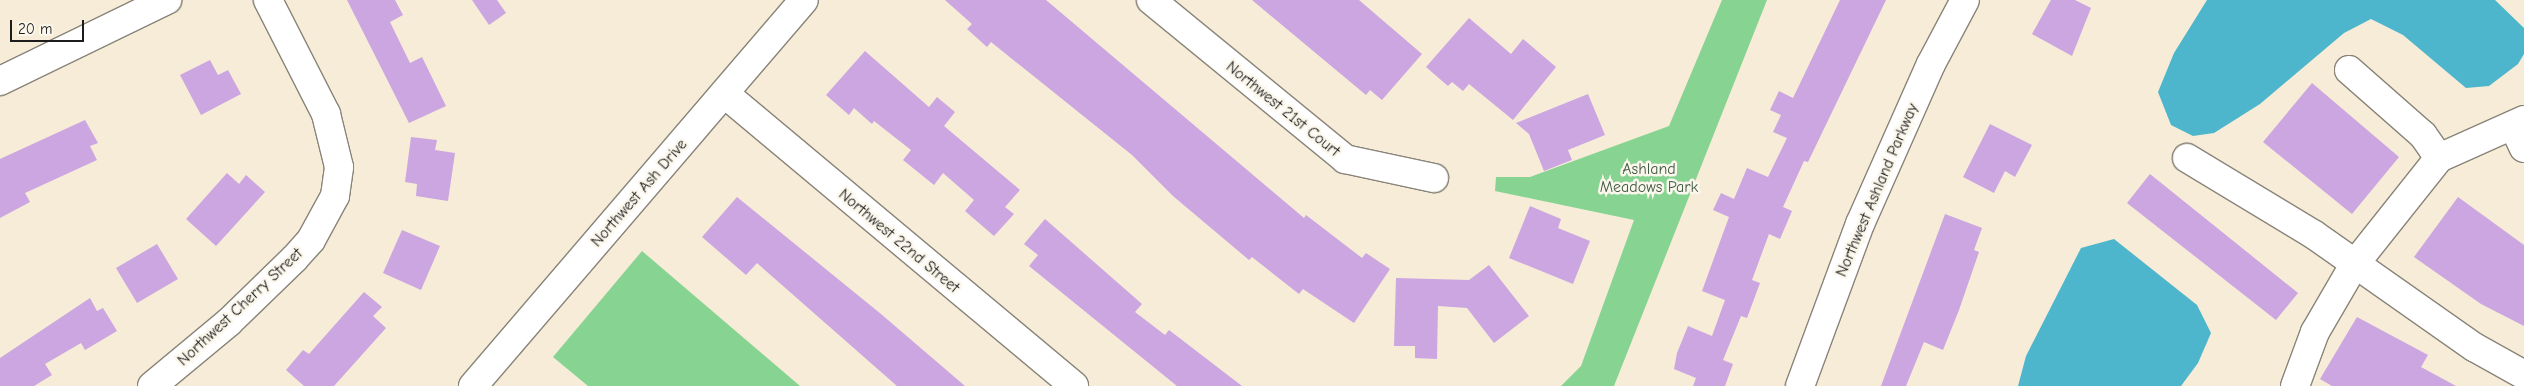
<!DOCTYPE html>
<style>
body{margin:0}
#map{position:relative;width:2524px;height:386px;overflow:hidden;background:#f6ecd7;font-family:"Comic Neue",sans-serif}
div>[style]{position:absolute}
.green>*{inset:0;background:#87d391}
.water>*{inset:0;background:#4eb6cc}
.building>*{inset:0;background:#cba6e1}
.roads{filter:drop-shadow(1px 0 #89847a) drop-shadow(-1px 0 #89847a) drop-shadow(0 1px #89847a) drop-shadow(0 -1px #89847a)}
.minor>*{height:28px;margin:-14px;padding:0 14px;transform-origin:14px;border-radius:14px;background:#fff}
.tertiary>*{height:28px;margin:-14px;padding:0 14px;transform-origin:14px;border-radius:14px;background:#fff}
span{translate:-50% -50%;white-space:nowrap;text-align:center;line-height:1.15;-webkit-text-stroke:5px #fbf7ec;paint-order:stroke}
.street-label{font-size:16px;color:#1c1c1c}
.park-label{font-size:16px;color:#415c45}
.scale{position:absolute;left:10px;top:20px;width:74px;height:22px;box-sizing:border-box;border:2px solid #1c1c1c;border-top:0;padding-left:6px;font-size:15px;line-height:18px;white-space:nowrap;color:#1c1c1c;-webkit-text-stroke:4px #fbf7ec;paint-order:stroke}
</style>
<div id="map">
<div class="green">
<div style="clip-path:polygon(1722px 0,1767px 0,1614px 386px,1561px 386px,1581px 366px,1634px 220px,1495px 191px,1496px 177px,1530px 177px,1669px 126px)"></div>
<div style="clip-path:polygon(642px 251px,800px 386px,588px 386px,553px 357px)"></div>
</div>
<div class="water">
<div style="clip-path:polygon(2207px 0,2495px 0,2524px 28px,2524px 54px,2518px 64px,2489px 86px,2466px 88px,2403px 35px,2371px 19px,2344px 33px,2260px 104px,2214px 133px,2193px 136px,2171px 125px,2158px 92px,2174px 53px)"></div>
<div style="clip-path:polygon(2114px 239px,2197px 305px,2211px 333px,2198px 363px,2181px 386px,2018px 386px,2026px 356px,2081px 248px)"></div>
</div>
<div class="building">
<div style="clip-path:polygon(347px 0,395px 0,403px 15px,390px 22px,410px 63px,422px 57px,446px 106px,409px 123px)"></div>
<div style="clip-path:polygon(472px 0,497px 0,506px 13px,489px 25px)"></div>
<div style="clip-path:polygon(945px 0,1046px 0,1304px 218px,1306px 215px,1362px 258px,1366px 253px,1390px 269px,1354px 323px,1303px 289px,1299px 294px,1252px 257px,1249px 260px,1173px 196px,1132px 155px,991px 42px,987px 47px,967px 29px,972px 24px)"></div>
<div style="clip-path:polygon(1252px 0,1359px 0,1422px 54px,1382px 100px,1370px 90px,1366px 95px)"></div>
<div style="clip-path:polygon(1840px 0,1886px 0,1808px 162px,1804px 161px,1783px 207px,1792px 211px,1780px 239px,1769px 234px,1752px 280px,1760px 283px,1747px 318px,1741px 316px,1723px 360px,1733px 364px,1725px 386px,1693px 386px,1696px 378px,1674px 369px,1677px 353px,1688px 326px,1712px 336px,1725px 300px,1702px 291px,1729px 217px,1713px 210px,1721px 193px,1734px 199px,1747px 168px,1768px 177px,1787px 138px,1773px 132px,1781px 115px,1770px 110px,1779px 91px,1793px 98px)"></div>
<div style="clip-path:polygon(2051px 0,2075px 0,2091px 8px,2072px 56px,2032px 34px)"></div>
<div style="clip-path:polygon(1469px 18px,1511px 54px,1523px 39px,1556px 67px,1513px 120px,1469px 84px,1463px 91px,1452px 82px,1448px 86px,1426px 67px)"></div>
<div style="clip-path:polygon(865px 51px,929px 107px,937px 97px,955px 112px,944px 126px,1020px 190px,1005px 207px,1014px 214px,994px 236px,965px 211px,974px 200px,943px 173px,934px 185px,903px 160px,911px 150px,874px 121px,872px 124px,854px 108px,849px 115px,826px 95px)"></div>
<div style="clip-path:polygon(210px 60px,218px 75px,228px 70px,241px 94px,201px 115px,180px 75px)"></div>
<div style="clip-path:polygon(2312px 83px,2399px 157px,2352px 214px,2263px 142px)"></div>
<div style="clip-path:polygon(1588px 94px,1605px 135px,1568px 150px,1572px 160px,1544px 171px,1529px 134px,1516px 123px)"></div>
<div style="clip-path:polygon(85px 120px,98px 143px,90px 146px,97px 160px,25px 193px,30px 202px,0 218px,0 159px)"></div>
<div style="clip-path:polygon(1990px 124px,2032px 145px,2015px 177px,2005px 171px,1994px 193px,1963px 177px)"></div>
<div style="clip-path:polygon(411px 137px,437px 140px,435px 150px,455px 153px,448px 201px,416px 196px,417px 184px,405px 182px)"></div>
<div style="clip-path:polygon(227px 173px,239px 184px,246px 175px,265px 192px,216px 246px,186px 219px)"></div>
<div style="clip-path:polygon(2150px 174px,2298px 293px,2276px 320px,2127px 203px)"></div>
<div style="clip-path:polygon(737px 197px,881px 314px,965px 386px,897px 386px,757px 263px,746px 275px,702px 237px)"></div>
<div style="clip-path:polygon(2458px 197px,2524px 245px,2524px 326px,2481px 304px,2414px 257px)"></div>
<div style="clip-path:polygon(1530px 206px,1561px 219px,1558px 228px,1590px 241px,1573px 284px,1509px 258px)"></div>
<div style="clip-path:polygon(1945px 214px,1982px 228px,1974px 250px,1979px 252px,1959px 310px,1943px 350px,1924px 342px,1906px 386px,1881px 386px)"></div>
<div style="clip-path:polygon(1045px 219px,1142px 304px,1135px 312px,1165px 335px,1169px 330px,1242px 386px,1177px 386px,1029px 266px,1038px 255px,1024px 244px)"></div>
<div style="clip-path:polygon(402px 230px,440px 246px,421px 290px,383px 273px)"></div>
<div style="clip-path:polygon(157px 244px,178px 279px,137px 303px,116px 268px)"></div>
<div style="clip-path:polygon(1489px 265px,1529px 316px,1494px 343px,1467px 308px,1438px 306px,1437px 359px,1415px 358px,1415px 346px,1394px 346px,1396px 278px,1469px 280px)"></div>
<div style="clip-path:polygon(364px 292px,382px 307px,373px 316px,386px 328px,334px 386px,304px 386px,286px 370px,303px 350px,309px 354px)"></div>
<div style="clip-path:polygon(90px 298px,97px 311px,103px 308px,117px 331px,85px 350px,81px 343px,45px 364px,52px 375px,34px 386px,0 386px,0 358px)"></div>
<div style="clip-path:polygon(2357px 317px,2428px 355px,2421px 367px,2456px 386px,2332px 386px,2320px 379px)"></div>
</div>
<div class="roads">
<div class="minor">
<div style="left:1151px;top:0;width:251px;rotate:39.3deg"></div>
<div style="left:1345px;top:159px;width:91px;rotate:12.1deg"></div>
<div style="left:2349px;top:70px;width:98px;rotate:41.3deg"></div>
<div style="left:2423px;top:135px;width:28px;rotate:55deg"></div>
<div style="left:0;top:81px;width:186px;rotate:-25.9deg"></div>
<div style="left:725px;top:94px;width:455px;rotate:39.9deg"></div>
<div style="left:2514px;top:127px;width:23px;rotate:65deg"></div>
<div style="left:2187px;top:158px;width:147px;rotate:31.1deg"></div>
<div style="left:2313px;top:234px;width:197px;rotate:35.1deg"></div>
<div style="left:2474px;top:347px;width:57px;rotate:29.2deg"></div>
<div style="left:152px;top:386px;width:100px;rotate:-39.7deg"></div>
<div style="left:229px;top:322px;width:91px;rotate:-44.1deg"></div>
<div style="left:294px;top:259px;width:25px;rotate:-48deg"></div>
<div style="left:311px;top:240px;width:50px;rotate:-61.4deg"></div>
<div style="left:335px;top:196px;width:29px;rotate:-82deg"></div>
<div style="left:339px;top:167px;width:55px;rotate:-103.8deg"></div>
<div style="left:326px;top:114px;width:128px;rotate:-117deg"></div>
<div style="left:1800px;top:386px;width:173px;rotate:-69.7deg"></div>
<div style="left:1860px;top:224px;width:175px;rotate:-66.1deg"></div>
<div style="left:1931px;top:64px;width:72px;rotate:-62deg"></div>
<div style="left:2295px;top:386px;width:58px;rotate:-69.7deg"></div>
<div style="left:2315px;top:332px;width:78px;rotate:-59.8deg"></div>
<div style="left:2354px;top:265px;width:137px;rotate:-51.5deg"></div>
<div style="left:2439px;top:158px;width:93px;rotate:-24.1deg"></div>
</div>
<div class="tertiary">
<div style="left:473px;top:386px;width:508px;rotate:-49.39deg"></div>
</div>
</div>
<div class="street-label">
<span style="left:1283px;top:109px;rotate:39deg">Northwest 21st Court</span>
<span style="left:1877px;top:190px;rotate:-67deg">Northwest Ashland Parkway</span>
<span style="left:639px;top:193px;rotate:-49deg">Northwest Ash Drive</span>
<span style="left:899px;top:241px;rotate:40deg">Northwest 22nd Street</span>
<span style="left:240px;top:307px;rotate:-43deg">Northwest Cherry Street</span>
</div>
<div class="park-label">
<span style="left:1649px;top:178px">Ashland<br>Meadows Park</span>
</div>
<div class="scale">20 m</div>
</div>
